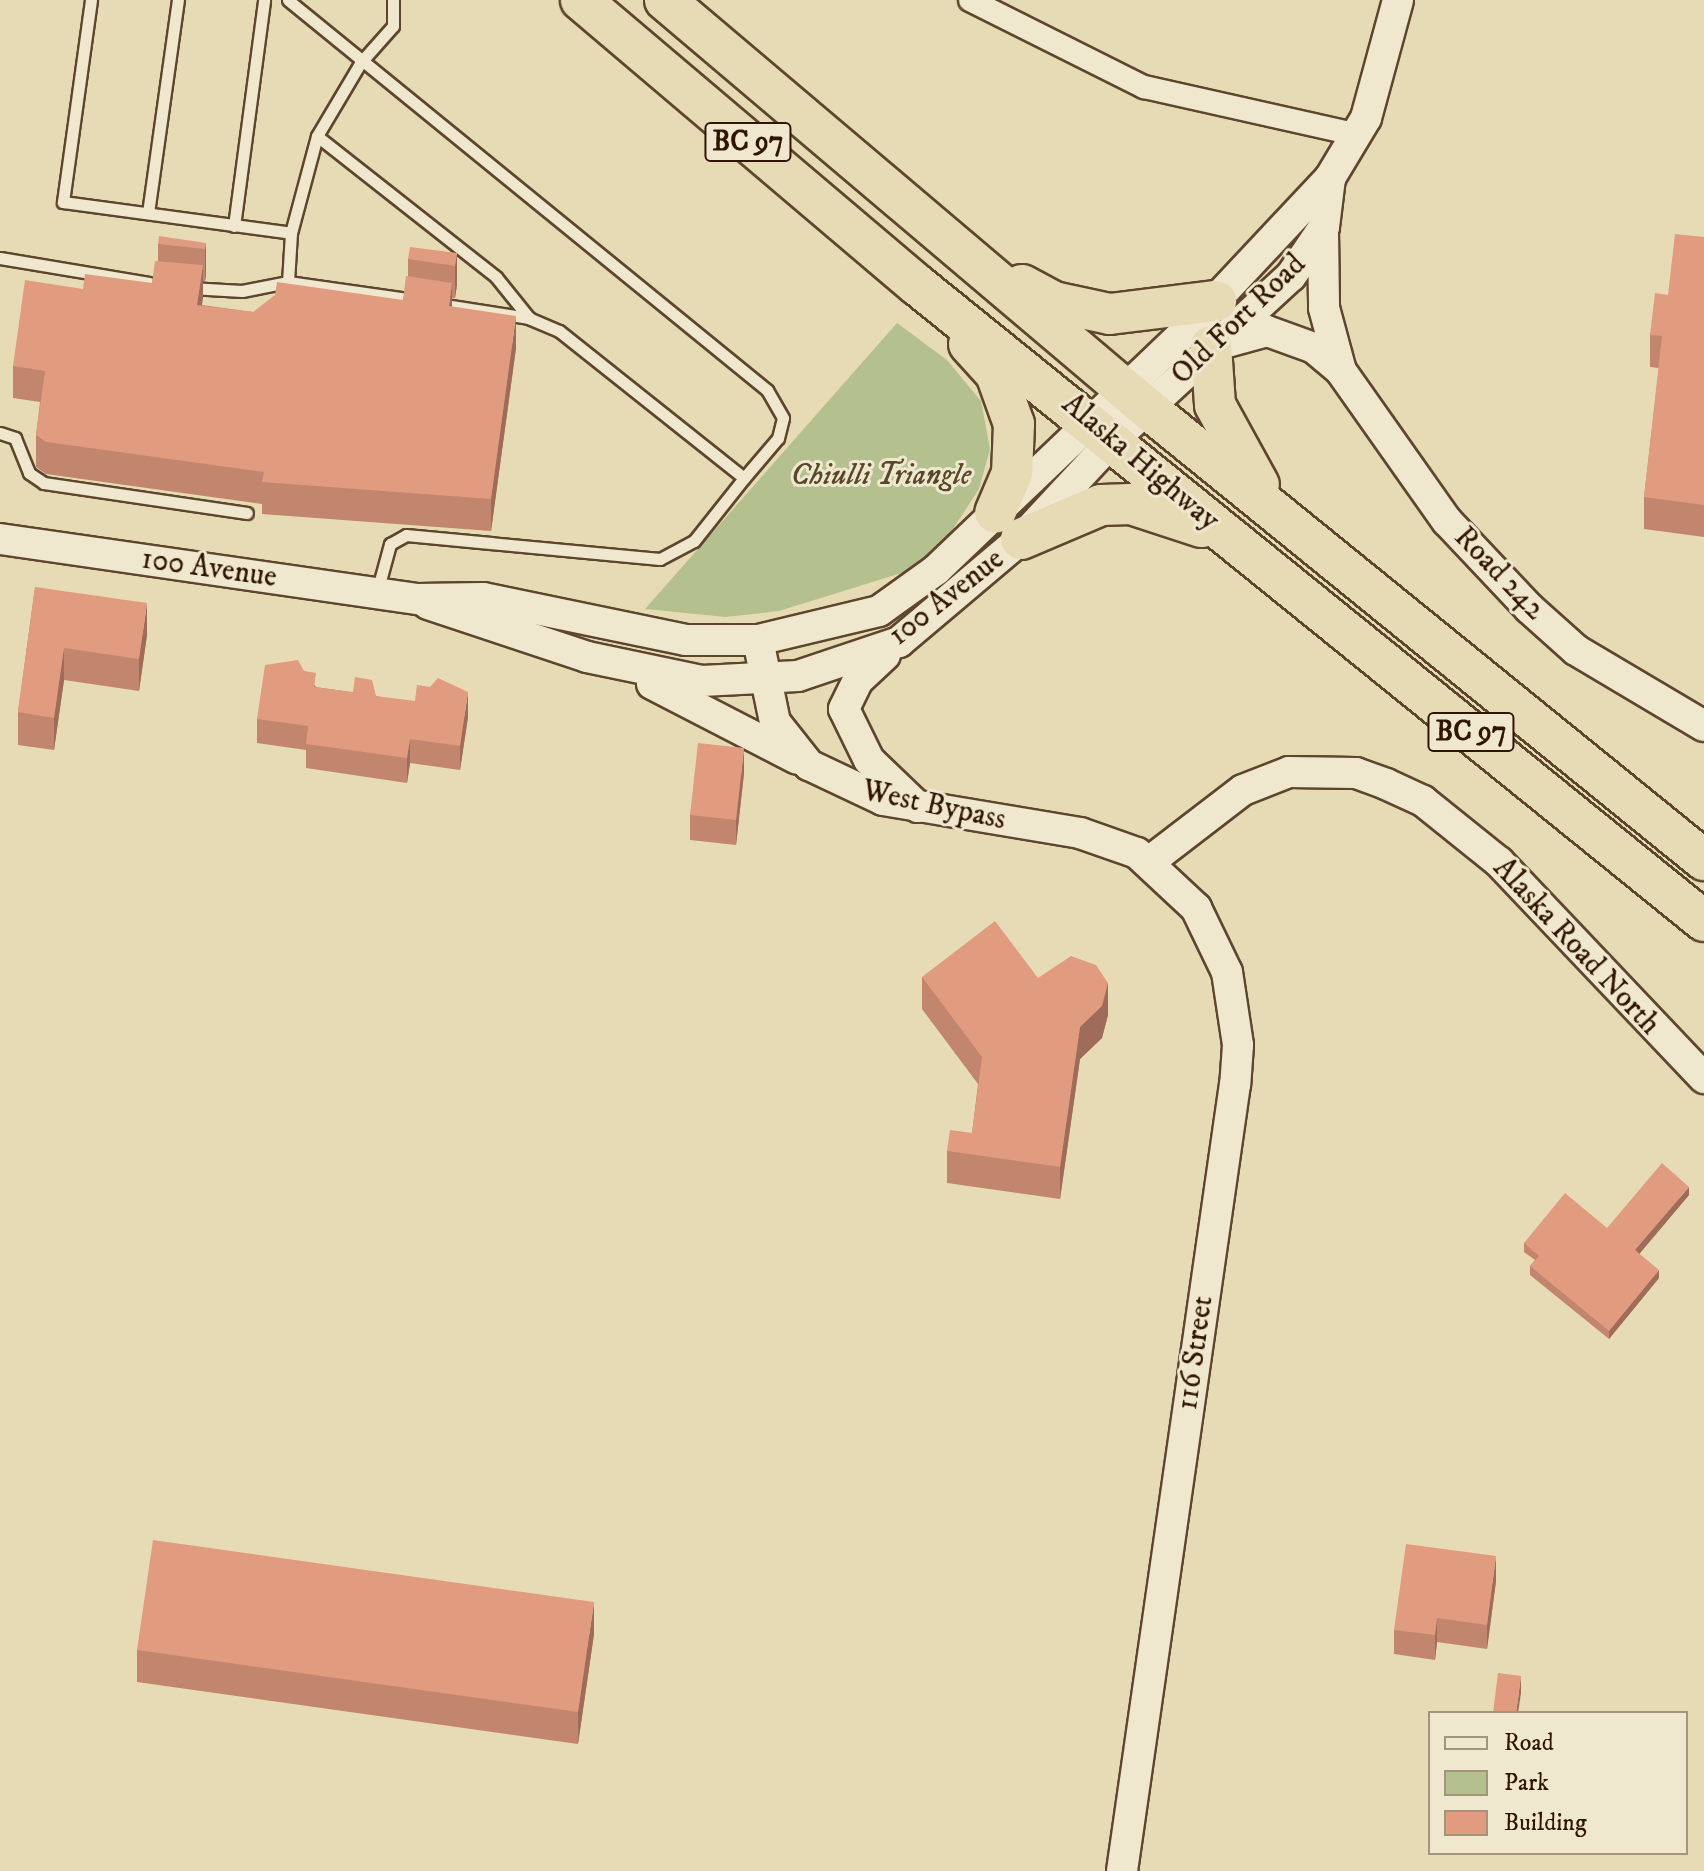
<!DOCTYPE html>
<style>
body{margin:0}
#map{position:relative;width:1704px;height:1871px;overflow:hidden;background:#e7dbb5;font-family:"IM FELL DW Pica",serif}
div>[style]{position:absolute}
.green>*{inset:0;background:#b4c08e}
.roads{filter:drop-shadow(2px 0 #5e462d) drop-shadow(-2px 0 #5e462d) drop-shadow(0 2px #5e462d) drop-shadow(0 -2px #5e462d)}
.lane>*{height:11px;margin:-5.5px;padding:0 5.5px;transform-origin:5.5px;border-radius:5.5px;background:#efe8cf}
.street>*{height:22px;margin:-11px;padding:0 11px;transform-origin:11px;border-radius:11px;background:#efe8cf}
.secondary>*{height:30px;margin:-15px;padding:0 15px;transform-origin:15px;border-radius:15px;background:#efe8cf}
.highway>*{height:40px;margin:-20px;padding:0 20px;transform-origin:20px;border-radius:20px;background:#e7dbb5}
.wall>*{inset:0;background:#c2856d}
.shaded-wall>*{inset:0;background:#9e6c59}
.building>*{inset:0;background:#e19b7f}
span{translate:-50% -50%;white-space:nowrap;text-align:center;line-height:1.15;-webkit-text-stroke:6px #efe8cf;paint-order:stroke}
.shield-label span{padding:2px 6px;background:#efe8cf;border:2px solid;border-radius:6px;-webkit-text-stroke-width:0}
.shield-label{font-size:28px;color:#301500;font-weight:700}
.street-label{font-size:30px;color:#301500}
.park-label{font-size:30px;color:#58482b;font-style:italic}
.legend{position:absolute;left:1428px;top:1711px;width:260px;height:144px;box-sizing:border-box;background:#efe8cf;border:2px solid #a3947c;margin:0;padding:10px 14px;list-style:none;font-size:24px;color:#301500}
.legend li{display:flex;align-items:center;gap:16px;height:40px}
.legend b{width:40px;border:2px solid #a3947c}
</style>
<div id="map">
<div class="green">
<div style="clip-path:polygon(897px 323px,947px 360px,981px 401px,990px 449px,979px 489px,949px 535px,911px 570px,779px 611px,726px 617px,645px 609px)"></div>
</div>
<div class="roads">
<div class="lane">
<div style="left:91px;top:0;width:204px;rotate:97.9deg"></div>
<div style="left:63px;top:202px;width:230px;rotate:7.7deg"></div>
<div style="left:288px;top:0;width:618px;rotate:39.15deg"></div>
<div style="left:767px;top:390px;width:32px;rotate:60deg"></div>
<div style="left:783px;top:418px;width:21px;rotate:104deg"></div>
<div style="left:778px;top:438px;width:52px;rotate:130.4deg"></div>
<div style="left:317px;top:136px;width:228px;rotate:38.2deg"></div>
<div style="left:496px;top:277px;width:53px;rotate:51.2deg"></div>
<div style="left:148px;top:213px;width:215px;rotate:-82deg"></div>
<div style="left:234px;top:226px;width:228px;rotate:-82.4deg"></div>
<div style="left:0;top:258px;width:151px;rotate:9.5deg"></div>
<div style="left:288px;top:282px;width:49px;rotate:-86.5deg"></div>
<div style="left:291px;top:233px;width:100px;rotate:-75deg"></div>
<div style="left:317px;top:136px;width:86px;rotate:-59.3deg"></div>
<div style="left:361px;top:62px;width:48px;rotate:-48.4deg"></div>
<div style="left:393px;top:26px;width:26px;rotate:-90deg"></div>
<div style="left:190px;top:288px;width:52px;rotate:3.3deg"></div>
<div style="left:242px;top:291px;width:47px;rotate:-11.1deg"></div>
<div style="left:288px;top:282px;width:128px;rotate:8.1deg"></div>
<div style="left:0;top:433px;width:16px;rotate:18deg"></div>
<div style="left:15px;top:438px;width:38px;rotate:68deg"></div>
<div style="left:29px;top:473px;width:18px;rotate:34deg"></div>
<div style="left:44px;top:483px;width:205px;rotate:8.4deg"></div>
<div style="left:377px;top:592px;width:50px;rotate:-74.8deg"></div>
<div style="left:390px;top:544px;width:18px;rotate:-29deg"></div>
<div style="left:406px;top:535px;width:255px;rotate:5.4deg"></div>
<div style="left:660px;top:559px;width:38px;rotate:-28deg"></div>
<div style="left:694px;top:541px;width:80px;rotate:-51.6deg"></div>
<div style="left:744px;top:478px;width:236px;rotate:-141.5deg"></div>
<div style="left:559px;top:331px;width:33px;rotate:-157deg"></div>
<div style="left:529px;top:318px;width:91px;rotate:-171.2deg"></div>
</div>
<div class="street">
<div style="left:970px;top:0;width:195px;rotate:26.6deg"></div>
<div style="left:1144px;top:87px;width:219px;rotate:12.6deg"></div>
</div>
<div class="secondary">
<div style="left:1323px;top:232px;width:76px;rotate:89.2deg"></div>
<div style="left:1324px;top:308px;width:65px;rotate:74.9deg"></div>
<div style="left:1216px;top:345px;width:53px;rotate:-15.4deg"></div>
<div style="left:1267px;top:331px;width:50px;rotate:19.9deg"></div>
<div style="left:1314px;top:348px;width:35px;rotate:40deg"></div>
<div style="left:1341px;top:371px;width:184px;rotate:54.8deg"></div>
<div style="left:1447px;top:521px;width:120px;rotate:46.7deg"></div>
<div style="left:1529px;top:608px;width:63px;rotate:41.8deg"></div>
<div style="left:1576px;top:650px;width:149px;rotate:30.7deg"></div>
<div style="left:0;top:539px;width:422px;rotate:8.2deg"></div>
<div style="left:418px;top:599px;width:65px;rotate:-0.9deg"></div>
<div style="left:483px;top:598px;width:206px;rotate:11.7deg"></div>
<div style="left:685px;top:640px;width:73px"></div>
<div style="left:758px;top:640px;width:124px;rotate:-13.5deg"></div>
<div style="left:879px;top:611px;width:70px;rotate:-35.7deg"></div>
<div style="left:936px;top:570px;width:354px;rotate:-43.7deg"></div>
<div style="left:1192px;top:325px;width:202px;rotate:-46.8deg"></div>
<div style="left:1330px;top:178px;width:70px;rotate:-59deg"></div>
<div style="left:1366px;top:118px;width:122px;rotate:-74.8deg"></div>
<div style="left:428px;top:604px;width:168px;rotate:18.4deg"></div>
<div style="left:587px;top:657px;width:117px;rotate:11.8deg"></div>
<div style="left:702px;top:681px;width:96px;rotate:-3deg"></div>
<div style="left:798px;top:676px;width:107px;rotate:-18.6deg"></div>
<div style="left:899px;top:642px;width:160px;rotate:-40.2deg"></div>
<div style="left:1021px;top:539px;width:134px;rotate:-47.1deg"></div>
<div style="left:1112px;top:441px;width:243px;rotate:-42.7deg"></div>
<div style="left:1291px;top:276px;width:59px;rotate:-56deg"></div>
<div style="left:1324px;top:227px;width:49px;rotate:-83deg"></div>
<div style="left:758px;top:640px;width:84px;rotate:78.3deg"></div>
<div style="left:775px;top:722px;width:55px;rotate:51.7deg"></div>
<div style="left:809px;top:765px;width:82px;rotate:25.3deg"></div>
<div style="left:883px;top:800px;width:200px;rotate:9.5deg"></div>
<div style="left:1080px;top:833px;width:60px;rotate:19.3deg"></div>
<div style="left:1137px;top:853px;width:81px;rotate:43deg"></div>
<div style="left:1196px;top:908px;width:71px;rotate:64.2deg"></div>
<div style="left:1227px;top:972px;width:74px;rotate:81.4deg"></div>
<div style="left:1238px;top:1045px;width:39px;rotate:94deg"></div>
<div style="left:1235px;top:1084px;width:795px;rotate:98.17deg"></div>
<div style="left:885px;top:655px;width:37px;rotate:137deg"></div>
<div style="left:858px;top:680px;width:32px;rotate:116deg"></div>
<div style="left:844px;top:709px;width:57px;rotate:63.9deg"></div>
<div style="left:869px;top:760px;width:68px;rotate:43.8deg"></div>
<div style="left:652px;top:684px;width:163px;rotate:27.3deg"></div>
<div style="left:1149px;top:862px;width:118px;rotate:-37.5deg"></div>
<div style="left:1243px;top:790px;width:49px;rotate:-21.4deg"></div>
<div style="left:1289px;top:772px;width:67px;rotate:0.9deg"></div>
<div style="left:1356px;top:773px;width:32px;rotate:20deg"></div>
<div style="left:1386px;top:784px;width:41px;rotate:24.7deg"></div>
<div style="left:1423px;top:801px;width:97px;rotate:38.8deg"></div>
<div style="left:1499px;top:862px;width:298px;rotate:46.5deg"></div>
</div>
<div class="highway">
<div style="left:581px;top:0;width:439px;rotate:40.3deg"></div>
<div style="left:916px;top:284px;width:1013px;rotate:38.95deg"></div>
<div style="left:665px;top:0;width:633px;rotate:40.26deg"></div>
<div style="left:1148px;top:409px;width:716px;rotate:39.05deg"></div>
<div style="left:1022px;top:285px;width:36px;rotate:28deg"></div>
<div style="left:1054px;top:302px;width:57px;rotate:12.1deg"></div>
<div style="left:1110px;top:314px;width:107px;rotate:-7deg"></div>
<div style="left:969px;top:344px;width:40px;rotate:48deg"></div>
<div style="left:996px;top:374px;width:53px;rotate:70.2deg"></div>
<div style="left:1014px;top:424px;width:49px;rotate:92.3deg"></div>
<div style="left:1012px;top:473px;width:43px;rotate:113deg"></div>
<div style="left:1211px;top:346px;width:59px;rotate:86.1deg"></div>
<div style="left:1215px;top:405px;width:91px;rotate:61.2deg"></div>
<div style="left:1021px;top:539px;width:87px;rotate:-23deg"></div>
<div style="left:1101px;top:505px;width:30px;rotate:-2deg"></div>
<div style="left:1131px;top:504px;width:74px;rotate:18.2deg"></div>
</div>
</div>
<div class="wall">
<div style="clip-path:polygon(1704px 237px,1704px 537px,1644px 529px,1644px 497px,1659px 368px,1650px 367px,1650px 335px,1668px 295px)"></div>
<div style="clip-path:polygon(206px 243px,206px 275px,205px 281px,203px 281px,202px 305px,253px 312px,403px 300px,408px 276px,408px 259px,457px 253px,457px 285px,455px 298px,452px 298px,452px 307px,516px 348px,491px 531px,262px 514px,262px 504px,46px 474px,36px 467px,36px 435px,40px 402px,13px 398px,13px 366px,83px 289px,152px 283px,158px 261px,158px 244px)"></div>
<div style="clip-path:polygon(35px 587px,147px 635px,139px 691px,64px 680px,54px 750px,18px 745px,18px 712px)"></div>
<div style="clip-path:polygon(304px 671px,316px 687px,376px 696px,468px 717px,460px 770px,410px 763px,407px 783px,306px 768px,306px 750px,257px 743px,257px 719px)"></div>
<div style="clip-path:polygon(744px 773px,736px 845px,690px 840px,690px 815px)"></div>
<div style="clip-path:polygon(922px 977px,1038px 978px,1108px 1015px,1102px 1038px,1080px 1059px,1060px 1199px,947px 1183px,947px 1151px,972px 1133px,978px 1084px,922px 1009px)"></div>
<div style="clip-path:polygon(1689px 1195px,1639px 1254px,1659px 1278px,1609px 1339px,1530px 1275px,1530px 1266px,1535px 1260px,1524px 1252px,1524px 1243px,1607px 1228px)"></div>
<div style="clip-path:polygon(1496px 1581px,1487px 1649px,1437px 1642px,1435px 1660px,1394px 1654px,1394px 1630px)"></div>
<div style="clip-path:polygon(594px 1634px,578px 1744px,137px 1682px,137px 1650px)"></div>
</div>
<div class="shaded-wall">
<div style="clip-path:polygon(206px 243px,206px 275px,205px 281px,205px 249px)"></div>
<div style="clip-path:polygon(457px 253px,457px 285px,455px 298px,455px 266px)"></div>
<div style="clip-path:polygon(203px 265px,203px 298px,197px 337px,197px 305px)"></div>
<div style="clip-path:polygon(452px 283px,452px 315px,449px 306px)"></div>
<div style="clip-path:polygon(516px 316px,516px 348px,491px 531px,491px 499px)"></div>
<div style="clip-path:polygon(147px 603px,147px 635px,139px 691px,139px 659px)"></div>
<div style="clip-path:polygon(64px 648px,64px 680px,54px 750px,54px 718px)"></div>
<div style="clip-path:polygon(468px 692px,468px 717px,460px 770px,460px 746px)"></div>
<div style="clip-path:polygon(410px 739px,410px 763px,407px 783px,407px 758px)"></div>
<div style="clip-path:polygon(744px 748px,744px 773px,736px 845px,736px 820px)"></div>
<div style="clip-path:polygon(1108px 983px,1108px 1015px,1102px 1038px,1080px 1059px,1060px 1199px,1060px 1167px,1080px 1027px)"></div>
<div style="clip-path:polygon(1689px 1187px,1689px 1195px,1635px 1259px,1635px 1250px)"></div>
<div style="clip-path:polygon(1659px 1270px,1659px 1278px,1609px 1339px,1609px 1331px)"></div>
<div style="clip-path:polygon(1496px 1556px,1496px 1581px,1487px 1649px,1487px 1625px)"></div>
<div style="clip-path:polygon(594px 1602px,594px 1634px,578px 1744px,578px 1712px)"></div>
<div style="clip-path:polygon(1437px 1618px,1437px 1642px,1435px 1660px,1435px 1635px)"></div>
<div style="clip-path:polygon(1521px 1676px,1521px 1693px,1518px 1713px,1516px 1713px)"></div>
</div>
<div class="building">
<div style="clip-path:polygon(1675px 234px,1704px 237px,1704px 505px,1644px 497px,1662px 336px,1650px 335px,1655px 293px,1668px 295px)"></div>
<div style="clip-path:polygon(159px 236px,206px 243px,205px 249px,158px 244px)"></div>
<div style="clip-path:polygon(410px 247px,457px 253px,455px 266px,408px 259px)"></div>
<div style="clip-path:polygon(155px 261px,203px 265px,197px 305px,253px 312px,275px 295px,277px 282px,403px 300px,406px 276px,452px 283px,449px 306px,516px 316px,491px 499px,262px 482px,264px 472px,46px 442px,36px 435px,45px 371px,13px 366px,25px 280px,83px 289px,85px 274px,152px 283px)"></div>
<div style="clip-path:polygon(35px 587px,147px 603px,139px 659px,64px 648px,54px 718px,18px 712px)"></div>
<div style="clip-path:polygon(298px 660px,304px 671px,316px 673px,314px 687px,353px 692px,355px 677px,372px 680px,376px 696px,415px 701px,417px 685px,430px 687px,438px 678px,468px 692px,460px 746px,410px 739px,407px 758px,306px 744px,308px 726px,257px 719px,265px 665px)"></div>
<div style="clip-path:polygon(698px 743px,744px 748px,736px 820px,690px 815px)"></div>
<div style="clip-path:polygon(995px 921px,1038px 978px,1071px 956px,1096px 965px,1108px 983px,1102px 1006px,1080px 1027px,1060px 1167px,947px 1151px,950px 1130px,972px 1133px,982px 1057px,922px 977px)"></div>
<div style="clip-path:polygon(1662px 1163px,1689px 1187px,1635px 1250px,1659px 1270px,1609px 1331px,1530px 1266px,1539px 1256px,1524px 1243px,1565px 1193px,1607px 1228px)"></div>
<div style="clip-path:polygon(153px 1540px,594px 1602px,578px 1712px,137px 1650px)"></div>
<div style="clip-path:polygon(1406px 1544px,1496px 1556px,1487px 1625px,1437px 1618px,1435px 1635px,1394px 1630px)"></div>
<div style="clip-path:polygon(1498px 1673px,1521px 1676px,1516px 1713px,1493px 1713px)"></div>
</div>
<div class="shield-label">
<span style="left:748px;top:142px">BC 97</span>
<span style="left:1471px;top:732px">BC 97</span>
</div>
<div class="street-label">
<span style="left:1239px;top:320px;rotate:-44deg">Old Fort Road</span>
<span style="left:1140px;top:463px;rotate:40deg">Alaska Highway</span>
<span style="left:209px;top:569px;rotate:8deg">100 Avenue</span>
<span style="left:1499px;top:574px;rotate:46deg">Road 242</span>
<span style="left:947px;top:598px;rotate:-38deg">100 Avenue</span>
<span style="left:934px;top:806px;rotate:12deg">West Bypass</span>
<span style="left:1576px;top:947px;rotate:47deg">Alaska Road North</span>
<span style="left:1196px;top:1353px;rotate:-82deg">116 Street</span>
</div>
<div class="park-label">
<span style="left:881px;top:476px">Chiulli Triangle</span>
</div>
<ul class="legend">
<li><b style="height:10px;background:#efe8cf"></b>Road</li>
<li><b style="height:22px;background:#b4c08e"></b>Park</li>
<li><b style="height:22px;background:#e19b7f"></b>Building</li>
</ul>
</div>
